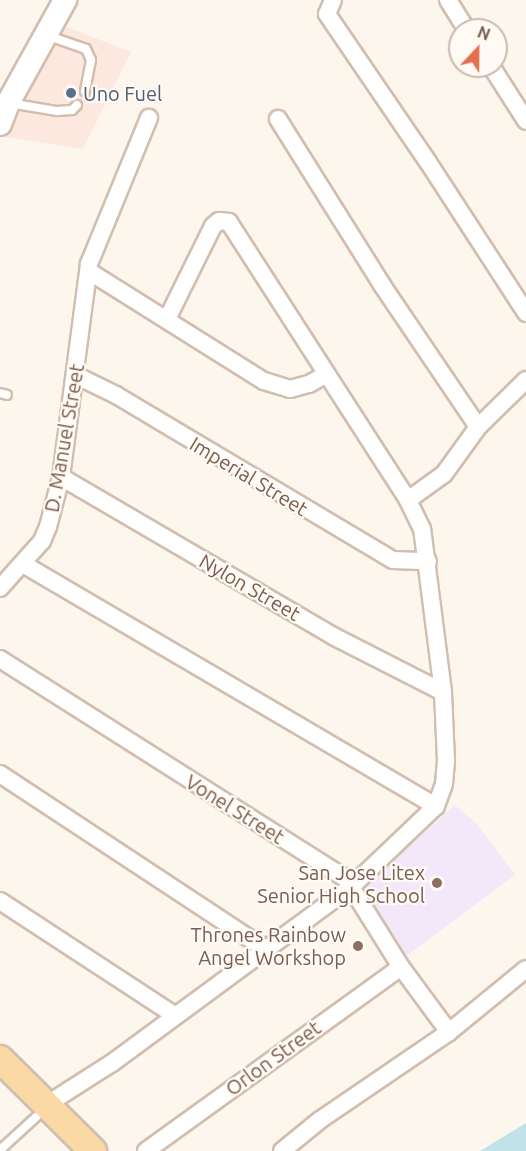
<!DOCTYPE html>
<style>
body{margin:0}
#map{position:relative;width:526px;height:1151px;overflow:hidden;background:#fdf6ec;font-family:Ubuntu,sans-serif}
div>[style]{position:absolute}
.commercial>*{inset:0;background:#fde8e0}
.education>*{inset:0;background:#f3e8fa}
.water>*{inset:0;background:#bfe3e8}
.roads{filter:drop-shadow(2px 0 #d1beb0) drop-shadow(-2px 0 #d1beb0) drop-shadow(0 2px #d1beb0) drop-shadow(0 -2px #d1beb0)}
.service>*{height:8px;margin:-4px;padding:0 4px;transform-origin:4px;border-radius:4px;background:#fff}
.minor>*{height:16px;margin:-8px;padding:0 8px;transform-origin:8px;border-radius:8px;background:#fff}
.secondary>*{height:22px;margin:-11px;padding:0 11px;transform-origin:11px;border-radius:11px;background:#fff}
.primary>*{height:26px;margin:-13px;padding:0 13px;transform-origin:13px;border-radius:13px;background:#fbd9a5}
.dots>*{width:16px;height:16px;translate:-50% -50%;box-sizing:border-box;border:3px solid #fffaf3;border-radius:50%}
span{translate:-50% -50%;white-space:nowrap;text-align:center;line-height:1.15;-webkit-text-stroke:4.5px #fffaf3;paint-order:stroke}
.service-label{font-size:20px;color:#4e5e75}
.left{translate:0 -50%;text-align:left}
.street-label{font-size:20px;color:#7a5c4d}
.education-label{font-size:20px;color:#785e54}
.right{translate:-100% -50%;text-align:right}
.north{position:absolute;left:448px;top:18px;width:60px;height:60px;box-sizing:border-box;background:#fffaf3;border:2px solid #cabbb1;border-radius:50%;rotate:22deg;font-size:16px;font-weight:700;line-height:24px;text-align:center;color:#7a5c4d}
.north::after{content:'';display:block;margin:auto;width:21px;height:27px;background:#e76f51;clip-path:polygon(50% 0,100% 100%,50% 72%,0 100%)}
</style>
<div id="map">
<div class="commercial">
<div style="clip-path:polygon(59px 24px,131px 52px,83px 149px,5px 137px,20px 99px)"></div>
</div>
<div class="education">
<div style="clip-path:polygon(455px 805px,478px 825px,515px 875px,405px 957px,361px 891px)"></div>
</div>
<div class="water">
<div style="clip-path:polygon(526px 1123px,526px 1151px,480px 1151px)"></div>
</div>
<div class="roads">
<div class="service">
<div style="left:46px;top:35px;width:42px;rotate:19.3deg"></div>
<div style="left:86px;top:49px;width:12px;rotate:66deg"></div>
<div style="left:91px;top:60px;width:32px;rotate:101deg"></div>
<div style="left:9px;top:103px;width:49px;rotate:9.5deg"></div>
<div style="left:57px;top:111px;width:15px;rotate:-4deg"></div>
<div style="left:72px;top:110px;width:7px;rotate:-45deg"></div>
<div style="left:0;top:393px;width:7px;rotate:16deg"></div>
<div style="left:0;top:1150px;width:49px;rotate:-42.5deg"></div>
</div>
<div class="minor">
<div style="left:333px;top:0;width:15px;rotate:113deg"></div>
<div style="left:327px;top:14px;width:179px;rotate:55.7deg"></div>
<div style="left:428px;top:162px;width:180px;rotate:57deg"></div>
<div style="left:448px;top:0;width:36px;rotate:58deg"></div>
<div style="left:491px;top:66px;width:65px;rotate:57.5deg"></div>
<div style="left:278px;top:119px;width:196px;rotate:57.9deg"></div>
<div style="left:382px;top:285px;width:171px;rotate:55.9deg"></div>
<div style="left:90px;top:272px;width:205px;rotate:32.1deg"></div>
<div style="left:264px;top:381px;width:27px;rotate:17deg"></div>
<div style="left:290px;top:389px;width:20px;rotate:-15deg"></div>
<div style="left:309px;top:384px;width:18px;rotate:-29deg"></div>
<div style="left:75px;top:375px;width:46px;rotate:26deg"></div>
<div style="left:116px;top:395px;width:322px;rotate:30.8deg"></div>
<div style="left:393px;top:560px;width:35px;rotate:2deg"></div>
<div style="left:61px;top:477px;width:315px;rotate:30.3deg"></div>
<div style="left:333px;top:636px;width:123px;rotate:27deg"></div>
<div style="left:408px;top:500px;width:44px;rotate:-35.8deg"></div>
<div style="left:444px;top:474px;width:58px;rotate:-54.1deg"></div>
<div style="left:478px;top:427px;width:67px;rotate:-44.4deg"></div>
<div style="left:23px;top:564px;width:479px;rotate:30.4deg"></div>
<div style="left:0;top:588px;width:63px;rotate:-48.2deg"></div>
<div style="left:42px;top:541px;width:15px;rotate:-67deg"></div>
<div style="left:48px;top:527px;width:52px;rotate:-75.4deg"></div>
<div style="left:61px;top:477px;width:215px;rotate:-82.5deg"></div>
<div style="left:89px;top:264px;width:158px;rotate:-67.7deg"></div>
<div style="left:0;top:659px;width:410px;rotate:32.4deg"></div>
<div style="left:346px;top:879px;width:104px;rotate:58deg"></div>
<div style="left:401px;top:967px;width:81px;rotate:53.6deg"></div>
<div style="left:0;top:774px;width:320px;rotate:33.4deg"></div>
<div style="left:0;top:901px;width:208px;rotate:33.2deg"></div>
<div style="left:46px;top:1105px;width:78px;rotate:-32.5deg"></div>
<div style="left:112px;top:1063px;width:297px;rotate:-36.4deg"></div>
<div style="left:351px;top:887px;width:117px;rotate:-43.6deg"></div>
<div style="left:436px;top:806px;width:23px;rotate:-70deg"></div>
<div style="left:444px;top:784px;width:23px;rotate:-85deg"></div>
<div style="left:446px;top:761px;width:69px;rotate:-92.5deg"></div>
<div style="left:443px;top:692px;width:164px;rotate:-97.3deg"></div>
<div style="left:422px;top:529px;width:32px;rotate:-116deg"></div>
<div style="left:408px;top:500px;width:331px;rotate:-122.8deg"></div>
<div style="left:229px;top:222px;width:10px;rotate:-174deg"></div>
<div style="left:219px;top:221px;width:8px;rotate:140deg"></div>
<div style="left:213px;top:226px;width:104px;rotate:116.3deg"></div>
<div style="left:146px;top:1151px;width:314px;rotate:-35.8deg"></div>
<div style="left:282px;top:1151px;width:49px;rotate:-39.2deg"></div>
<div style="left:320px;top:1120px;width:156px;rotate:-34.3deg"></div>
<div style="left:449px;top:1032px;width:99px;rotate:-39.3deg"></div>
</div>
<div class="secondary">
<div style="left:0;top:124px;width:22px;rotate:-69deg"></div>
<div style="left:8px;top:103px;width:118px;rotate:-61deg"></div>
</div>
<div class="primary">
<div style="left:0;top:1059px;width:131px;rotate:44.7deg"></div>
</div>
</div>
<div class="dots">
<div style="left:71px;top:93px;background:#5c6f8a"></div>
<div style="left:437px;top:883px;background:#8d6e63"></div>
<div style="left:358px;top:946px;background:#8d6e63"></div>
</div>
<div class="service-label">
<span class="left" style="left:83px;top:93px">Uno Fuel</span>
</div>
<div class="street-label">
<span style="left:64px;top:438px;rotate:-80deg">D. Manuel Street</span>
<span style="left:249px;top:476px;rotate:31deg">Imperial Street</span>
<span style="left:250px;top:587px;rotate:30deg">Nylon Street</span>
<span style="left:235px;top:809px;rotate:32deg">Vonel Street</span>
<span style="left:273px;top:1058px;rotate:-36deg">Orlon Street</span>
</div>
<div class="education-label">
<span class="right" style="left:425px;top:884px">San Jose Litex<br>Senior High School</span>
<span class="right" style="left:346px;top:946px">Thrones Rainbow<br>Angel Workshop</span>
</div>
<div class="north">N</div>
</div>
